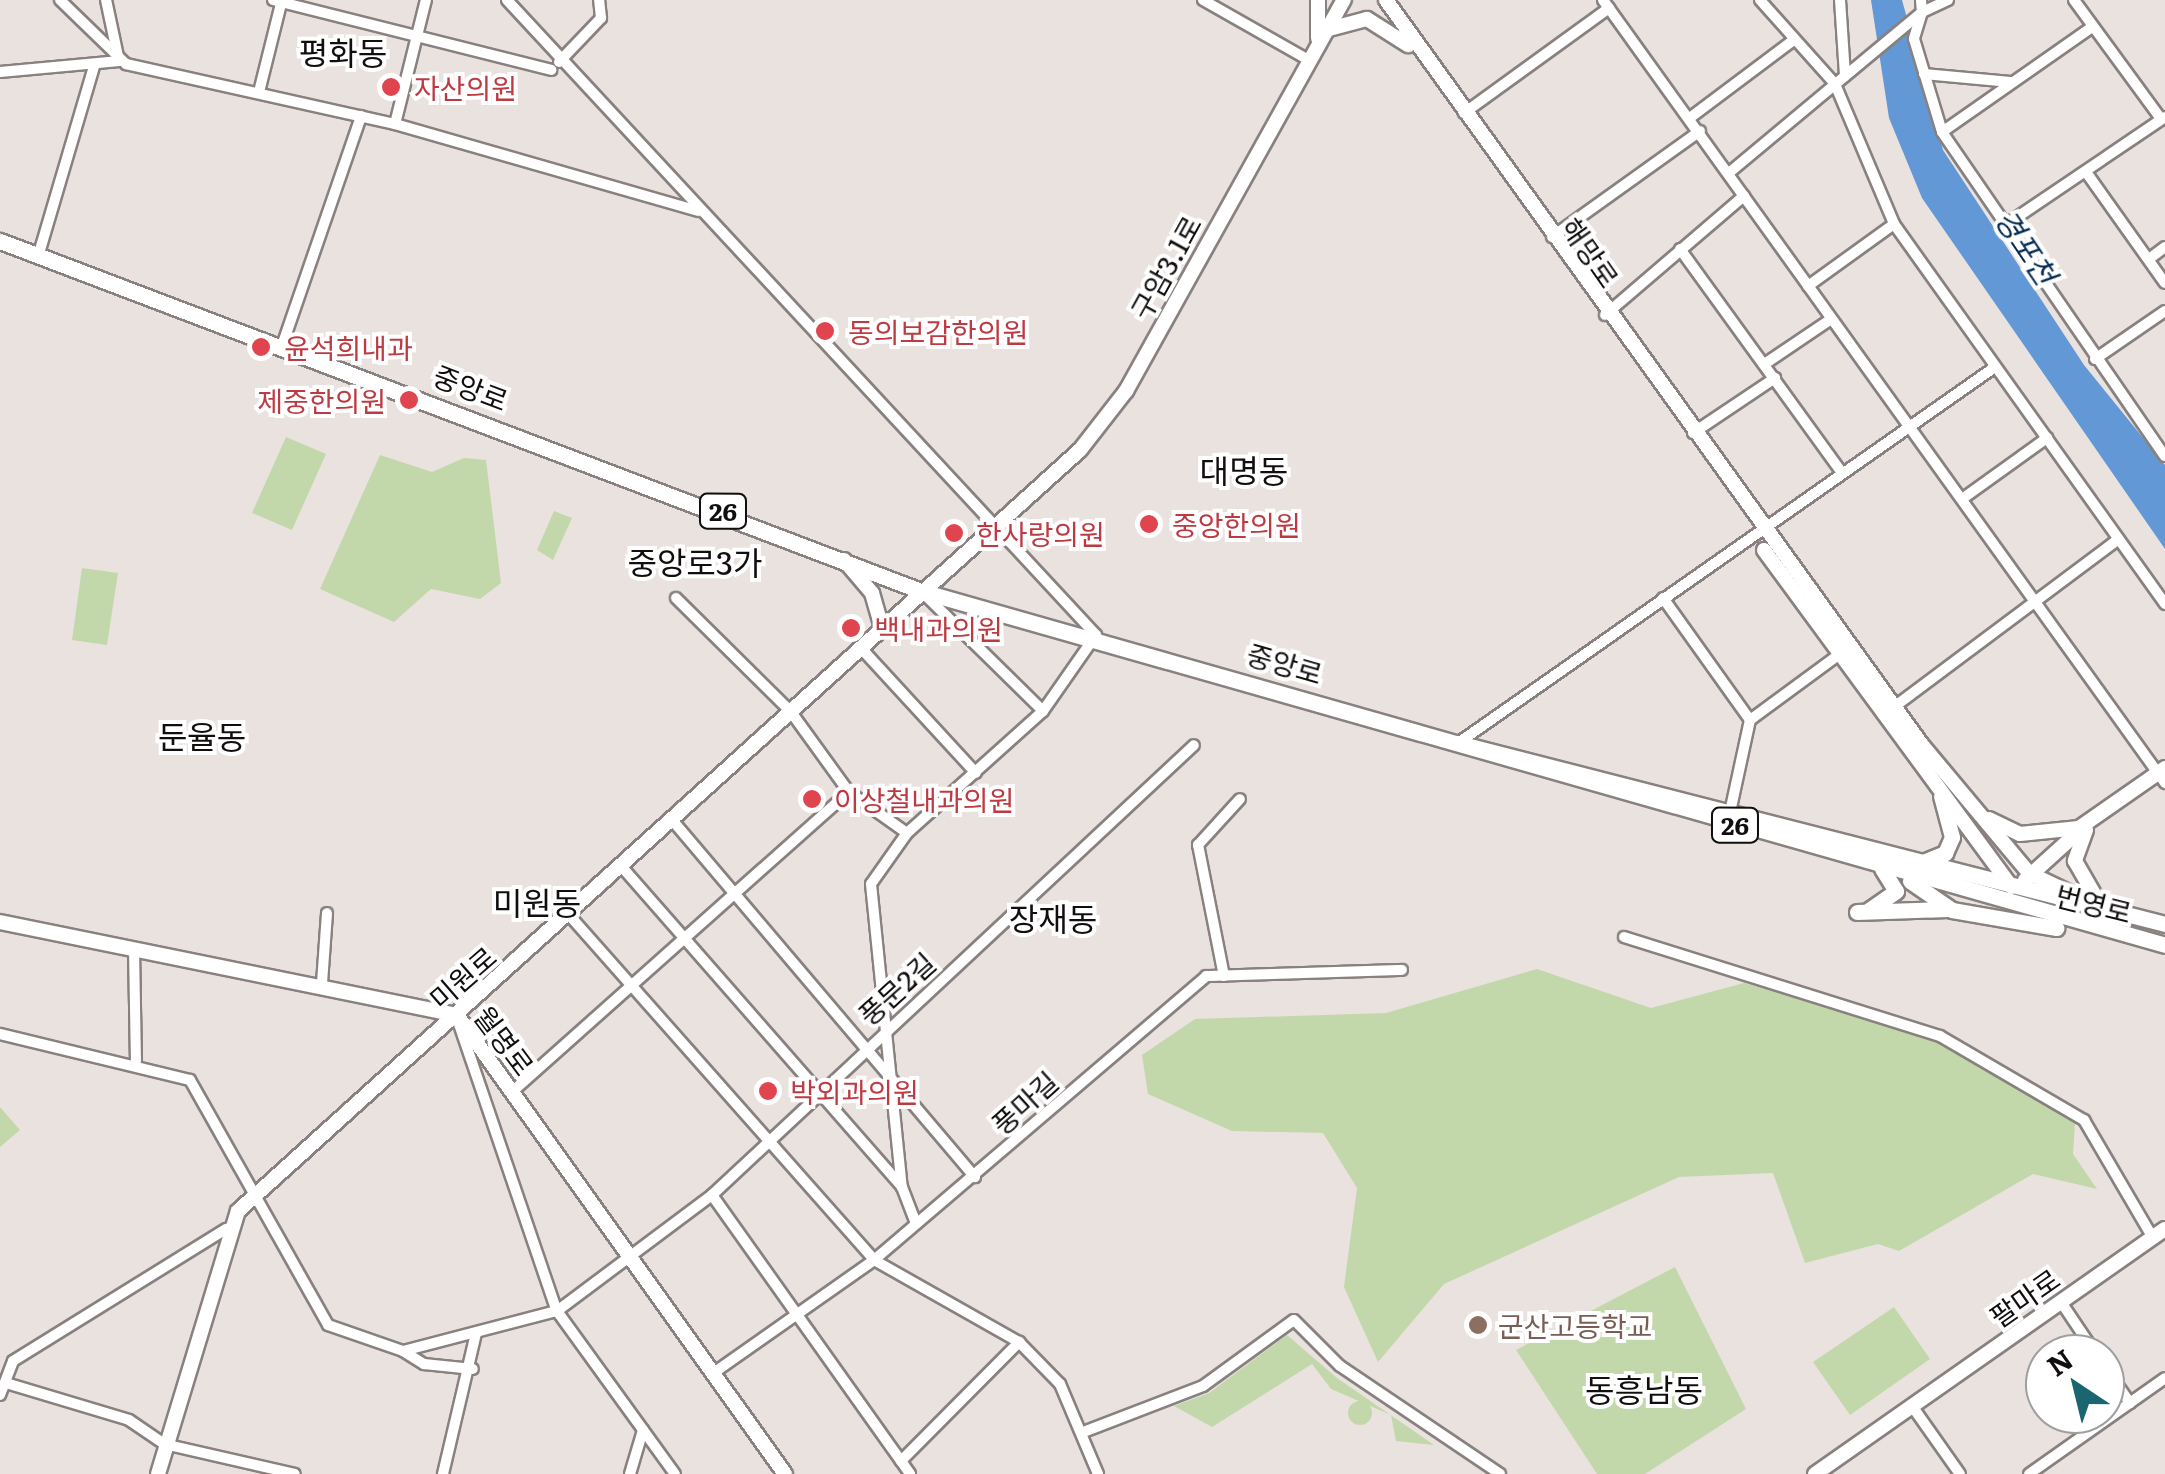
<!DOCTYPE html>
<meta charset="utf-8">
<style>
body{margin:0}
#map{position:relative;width:2165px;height:1474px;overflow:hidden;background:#e9e2df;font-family:Literata,"Noto Sans KR",serif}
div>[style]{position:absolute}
.green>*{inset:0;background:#c3d8aa}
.round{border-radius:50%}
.water>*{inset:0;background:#6298d5}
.roads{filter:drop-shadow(2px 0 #88817f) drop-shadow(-2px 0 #88817f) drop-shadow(0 2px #88817f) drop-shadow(0 -2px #88817f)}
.street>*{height:10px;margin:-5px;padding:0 5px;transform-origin:5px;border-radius:5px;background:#fff}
.secondary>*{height:14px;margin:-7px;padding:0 7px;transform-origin:7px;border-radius:7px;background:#fff}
.primary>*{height:15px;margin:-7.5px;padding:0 7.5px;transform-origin:7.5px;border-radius:7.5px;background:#fff}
.dots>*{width:28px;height:28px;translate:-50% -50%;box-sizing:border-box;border:5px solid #fff;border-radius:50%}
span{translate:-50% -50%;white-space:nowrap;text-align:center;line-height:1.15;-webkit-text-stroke:8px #fff;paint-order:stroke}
.shield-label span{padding:2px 8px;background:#fff;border:2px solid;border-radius:8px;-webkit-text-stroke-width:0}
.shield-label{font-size:25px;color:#110e0e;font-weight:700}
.health-label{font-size:28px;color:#be3a42}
.left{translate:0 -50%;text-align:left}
.right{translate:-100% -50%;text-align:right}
.street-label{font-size:28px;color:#110e0e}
.education-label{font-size:28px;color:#785e54}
.water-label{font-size:30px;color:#022a51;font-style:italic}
.quarter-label{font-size:32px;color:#110e0e}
.north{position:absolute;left:2025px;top:1334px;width:100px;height:100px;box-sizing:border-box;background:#fff;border:2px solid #a09f9f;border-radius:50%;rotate:325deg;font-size:28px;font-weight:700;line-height:40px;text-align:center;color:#110e0e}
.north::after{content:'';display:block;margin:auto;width:35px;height:45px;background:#1a6570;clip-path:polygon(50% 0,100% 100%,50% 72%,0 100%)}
</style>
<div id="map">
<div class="green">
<div style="clip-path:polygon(286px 437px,326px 454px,292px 530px,252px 513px)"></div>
<div style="clip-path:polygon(380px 455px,432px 472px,464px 458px,486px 460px,501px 583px,480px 599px,431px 589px,394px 622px,320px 589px)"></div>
<div style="clip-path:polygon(554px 511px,572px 518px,553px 560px,537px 550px)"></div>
<div style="clip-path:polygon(82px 568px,118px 573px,107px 645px,72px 640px)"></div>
<div style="clip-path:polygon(1537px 969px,1651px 1008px,1744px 983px,1944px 1041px,2075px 1123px,2073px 1154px,2097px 1189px,2033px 1174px,1899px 1251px,1878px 1244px,1805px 1263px,1773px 1173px,1679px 1177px,1444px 1284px,1378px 1362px,1344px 1287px,1357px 1188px,1323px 1133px,1232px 1131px,1148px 1094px,1142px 1055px,1195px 1019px,1386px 1013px)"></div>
<div style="clip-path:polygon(0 1107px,20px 1130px,0 1147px)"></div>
<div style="clip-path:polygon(1675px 1267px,1746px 1409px,1645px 1474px,1597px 1474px,1516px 1350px)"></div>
<div style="clip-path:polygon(1894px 1307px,1930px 1359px,1850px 1415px,1813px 1362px)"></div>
<div style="clip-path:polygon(1287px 1335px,1337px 1378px,1434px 1445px,1396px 1441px,1391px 1415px,1331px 1389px,1312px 1364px,1212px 1427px,1174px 1406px,1209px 1393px)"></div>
<div class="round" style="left:1348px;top:1401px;width:24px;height:24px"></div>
</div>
<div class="water">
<div style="clip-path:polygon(1871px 0,1902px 0,1943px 150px,2084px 365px,2165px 465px,2165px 549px,1922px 198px,1889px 118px)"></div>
</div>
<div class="roads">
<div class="street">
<div style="left:60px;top:0;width:92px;rotate:44.1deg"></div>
<div style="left:126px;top:64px;width:276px;rotate:12.6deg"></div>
<div style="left:395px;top:124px;width:316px;rotate:16deg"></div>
<div style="left:273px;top:0;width:287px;rotate:14.1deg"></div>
<div style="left:507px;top:0;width:866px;rotate:47.15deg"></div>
<div style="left:1096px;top:635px;width:93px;rotate:124.9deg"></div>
<div style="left:1043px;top:711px;width:183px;rotate:138.1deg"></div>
<div style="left:907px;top:833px;width:62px;rotate:125.2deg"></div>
<div style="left:871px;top:884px;width:305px;rotate:84.2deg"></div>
<div style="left:902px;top:1187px;width:39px;rotate:69deg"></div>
<div style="left:1203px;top:0;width:120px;rotate:29.6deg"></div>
<div style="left:1603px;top:0;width:964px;rotate:54.33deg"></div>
<div style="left:1760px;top:0;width:113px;rotate:48.2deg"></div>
<div style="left:1835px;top:84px;width:152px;rotate:67.1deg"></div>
<div style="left:1894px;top:224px;width:467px;rotate:54.5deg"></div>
<div style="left:1840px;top:0;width:76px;rotate:86.2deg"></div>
<div style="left:1948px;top:0;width:29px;rotate:155deg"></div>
<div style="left:1922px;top:12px;width:28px;rotate:107deg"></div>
<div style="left:1914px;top:39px;width:97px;rotate:73.2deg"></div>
<div style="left:1942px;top:132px;width:393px;rotate:55.5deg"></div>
<div style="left:2074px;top:0;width:147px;rotate:53.8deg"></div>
<div style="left:559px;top:62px;width:61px;rotate:-46.3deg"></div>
<div style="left:601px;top:18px;width:18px;rotate:-96deg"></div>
<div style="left:0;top:72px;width:120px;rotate:-5.3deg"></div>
<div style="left:119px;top:61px;width:62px;rotate:-102deg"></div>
<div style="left:1924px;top:74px;width:87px;rotate:5.3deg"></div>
<div style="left:259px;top:92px;width:95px;rotate:-76deg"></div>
<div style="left:1464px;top:113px;width:179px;rotate:-35.9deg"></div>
<div style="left:1691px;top:117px;width:125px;rotate:-36.9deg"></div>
<div style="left:395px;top:124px;width:128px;rotate:-76deg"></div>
<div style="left:1942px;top:132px;width:183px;rotate:-35deg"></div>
<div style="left:1730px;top:172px;width:250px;rotate:-39.8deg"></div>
<div style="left:1922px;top:12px;width:12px;rotate:-95deg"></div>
<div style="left:2086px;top:172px;width:136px;rotate:54.6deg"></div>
<div style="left:2004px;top:226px;width:194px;rotate:-34.1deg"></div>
<div style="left:1552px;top:237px;width:182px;rotate:-35.6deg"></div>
<div style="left:1680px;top:249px;width:276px;rotate:54.1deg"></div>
<div style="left:40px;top:250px;width:191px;rotate:-73.6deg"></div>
<div style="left:2149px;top:259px;width:20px;rotate:-37deg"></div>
<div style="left:1808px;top:286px;width:106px;rotate:-35.8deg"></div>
<div style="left:1605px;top:315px;width:183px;rotate:-40.6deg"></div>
<div style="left:283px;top:343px;width:240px;rotate:-71deg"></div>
<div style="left:2095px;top:359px;width:85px;rotate:-34.4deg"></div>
<div style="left:1766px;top:363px;width:78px;rotate:-34.1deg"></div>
<div style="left:1693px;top:433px;width:99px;rotate:-33.9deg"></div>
<div style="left:1962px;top:499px;width:105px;rotate:-35.7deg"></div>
<div style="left:923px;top:593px;width:168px;rotate:44.5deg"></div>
<div style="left:676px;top:598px;width:162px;rotate:44.7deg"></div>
<div style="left:791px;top:712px;width:99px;rotate:54.1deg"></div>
<div style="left:849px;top:792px;width:71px;rotate:35.3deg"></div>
<div style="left:1663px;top:598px;width:150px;rotate:54.5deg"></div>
<div style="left:860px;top:647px;width:171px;rotate:47.4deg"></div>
<div style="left:1894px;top:707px;width:279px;rotate:-36.8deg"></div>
<div style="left:1750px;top:720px;width:108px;rotate:-36.3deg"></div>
<div style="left:1458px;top:743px;width:656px;rotate:-35deg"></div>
<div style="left:1729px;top:817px;width:99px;rotate:-77.8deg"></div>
<div style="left:673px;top:821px;width:467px;rotate:49.7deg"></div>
<div style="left:622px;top:867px;width:424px;rotate:48.8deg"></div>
<div style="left:570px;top:916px;width:459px;rotate:48.5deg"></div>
<div style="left:874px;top:1260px;width:167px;rotate:29.5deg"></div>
<div style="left:1019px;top:1342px;width:59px;rotate:45.7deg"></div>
<div style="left:1060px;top:1384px;width:98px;rotate:67.1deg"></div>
<div style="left:1624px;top:937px;width:331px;rotate:17.4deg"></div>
<div style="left:1940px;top:1036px;width:167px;rotate:30.3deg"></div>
<div style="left:2084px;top:1120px;width:137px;rotate:59.7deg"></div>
<div style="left:134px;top:949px;width:112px;rotate:89deg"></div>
<div style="left:1224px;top:976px;width:134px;rotate:-101.2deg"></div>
<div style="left:1198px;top:845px;width:62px;rotate:-47.6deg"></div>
<div style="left:322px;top:983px;width:70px;rotate:-85.9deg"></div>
<div style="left:458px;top:1021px;width:306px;rotate:71.2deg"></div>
<div style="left:557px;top:1311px;width:201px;rotate:54.1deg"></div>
<div style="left:0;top:1034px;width:195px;rotate:13.6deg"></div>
<div style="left:190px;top:1080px;width:281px;rotate:60.6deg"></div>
<div style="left:328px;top:1325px;width:79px;rotate:19.1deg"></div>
<div style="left:403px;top:1351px;width:159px;rotate:-14.6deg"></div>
<div style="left:557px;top:1311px;width:194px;rotate:-36.8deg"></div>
<div style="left:712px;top:1195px;width:659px;rotate:-43.03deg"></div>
<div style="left:513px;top:1091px;width:450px;rotate:-41.7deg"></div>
<div style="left:712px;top:1195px;width:342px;rotate:54.6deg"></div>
<div style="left:2061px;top:1302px;width:63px;rotate:56.1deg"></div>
<div style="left:403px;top:1351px;width:25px;rotate:32deg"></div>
<div style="left:424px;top:1364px;width:49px;rotate:5.8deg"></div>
<div style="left:2105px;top:1367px;width:44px;rotate:55.2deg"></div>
<div style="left:712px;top:1374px;width:198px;rotate:-35.1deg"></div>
<div style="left:874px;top:1260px;width:437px;rotate:-40.5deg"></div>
<div style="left:1206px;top:976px;width:196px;rotate:-1.8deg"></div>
<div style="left:6px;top:1383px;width:128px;rotate:16.7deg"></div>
<div style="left:129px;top:1420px;width:42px;rotate:34.4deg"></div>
<div style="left:164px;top:1444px;width:134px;rotate:12.9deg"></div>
<div style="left:0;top:1395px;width:36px;rotate:-69deg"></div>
<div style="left:13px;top:1361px;width:251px;rotate:-31.8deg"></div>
<div style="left:1912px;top:1406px;width:83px;rotate:54.8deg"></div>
<div style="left:1086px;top:1431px;width:125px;rotate:-21deg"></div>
<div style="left:1203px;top:1386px;width:112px;rotate:-36deg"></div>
<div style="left:1294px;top:1320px;width:65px;rotate:45deg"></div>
<div style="left:1340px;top:1366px;width:193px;rotate:34deg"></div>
<div style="left:901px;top:1461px;width:168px;rotate:-45.2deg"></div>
<div style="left:443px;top:1474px;width:145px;rotate:-76.8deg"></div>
<div style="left:630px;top:1474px;width:46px;rotate:-73.5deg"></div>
<div style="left:2029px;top:1474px;width:166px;rotate:-35.2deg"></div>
</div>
<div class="secondary">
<div style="left:1318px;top:0;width:38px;rotate:90deg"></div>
<div style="left:1386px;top:0;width:918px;rotate:54.27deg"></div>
<div style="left:1922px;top:745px;width:167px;rotate:50.1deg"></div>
<div style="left:2029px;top:873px;width:60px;rotate:25.7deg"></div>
<div style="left:1329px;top:29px;width:39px;rotate:-15deg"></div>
<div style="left:1367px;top:19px;width:49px;rotate:32.4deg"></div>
<div style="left:1764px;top:550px;width:418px;rotate:53.7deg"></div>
<div style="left:844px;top:560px;width:43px;rotate:49.7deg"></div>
<div style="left:872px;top:593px;width:35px;rotate:74deg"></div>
<div style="left:1989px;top:819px;width:34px;rotate:26deg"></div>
<div style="left:2020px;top:834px;width:59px;rotate:-5.8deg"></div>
<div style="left:2079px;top:828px;width:105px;rotate:-34.9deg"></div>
<div style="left:2086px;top:830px;width:33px;rotate:110deg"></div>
<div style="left:2075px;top:861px;width:54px;rotate:60.1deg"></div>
<div style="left:2025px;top:880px;width:73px;rotate:-42.2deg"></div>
<div style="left:0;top:922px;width:466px;rotate:11.5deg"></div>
<div style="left:457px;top:1015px;width:564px;rotate:54.45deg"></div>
<div style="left:158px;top:1474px;width:275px;rotate:-73.1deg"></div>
<div style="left:238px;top:1211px;width:1135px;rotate:-42.11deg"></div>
<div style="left:1080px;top:450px;width:75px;rotate:-52.1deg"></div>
<div style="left:1126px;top:391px;width:448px;rotate:-60.9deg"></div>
<div style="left:1815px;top:1474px;width:427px;rotate:-35deg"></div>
</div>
<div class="primary">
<div style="left:0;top:241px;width:985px;rotate:20.81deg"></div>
<div style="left:921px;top:591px;width:1293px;rotate:15.88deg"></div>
<div style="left:1458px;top:743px;width:730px;rotate:14.36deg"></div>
<div style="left:1923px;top:862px;width:24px;rotate:-22deg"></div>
<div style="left:1945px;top:853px;width:17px;rotate:-66deg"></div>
<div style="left:1952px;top:837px;width:42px;rotate:-105deg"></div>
<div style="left:1910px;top:881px;width:51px;rotate:34.6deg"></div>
<div style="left:1952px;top:910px;width:106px;rotate:9.8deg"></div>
<div style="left:1869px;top:910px;width:33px;rotate:-35deg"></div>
<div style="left:1896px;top:891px;width:26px;rotate:-122deg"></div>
<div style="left:1857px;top:912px;width:91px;rotate:-1.9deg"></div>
</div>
</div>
<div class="dots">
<div style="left:391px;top:87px;background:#e0444e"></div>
<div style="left:825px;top:331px;background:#e0444e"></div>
<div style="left:261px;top:347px;background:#e0444e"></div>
<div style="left:409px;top:400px;background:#e0444e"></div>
<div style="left:1149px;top:524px;background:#e0444e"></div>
<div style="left:954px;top:533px;background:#e0444e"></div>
<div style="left:851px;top:628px;background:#e0444e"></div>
<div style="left:812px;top:799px;background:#e0444e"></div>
<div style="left:768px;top:1091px;background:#e0444e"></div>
<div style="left:1478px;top:1325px;background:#8d6e63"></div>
</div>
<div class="shield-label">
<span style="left:723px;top:511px">26</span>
<span style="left:1735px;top:825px">26</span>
</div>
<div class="health-label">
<span class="left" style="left:414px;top:87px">자산의원</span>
<span class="left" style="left:848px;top:331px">동의보감한의원</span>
<span class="left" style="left:284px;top:347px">윤석희내과</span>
<span class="right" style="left:386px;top:400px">제중한의원</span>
<span class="left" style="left:1172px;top:524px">중앙한의원</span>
<span class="left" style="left:976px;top:533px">한사랑의원</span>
<span class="left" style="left:874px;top:628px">백내과의원</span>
<span class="left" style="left:834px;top:799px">이상철내과의원</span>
<span class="left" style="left:790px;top:1091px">박외과의원</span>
</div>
<div class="street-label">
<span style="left:1591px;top:252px;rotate:55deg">해망로</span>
<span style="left:1165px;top:267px;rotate:-61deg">구암3.1로</span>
<span style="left:471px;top:387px;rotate:21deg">중앙로</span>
<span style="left:1285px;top:663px;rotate:16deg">중앙로</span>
<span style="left:2094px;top:903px;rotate:14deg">번영로</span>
<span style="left:462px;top:977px;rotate:-41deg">미원로</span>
<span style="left:896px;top:988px;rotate:-42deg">풍문2길</span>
<span style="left:505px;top:1040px;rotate:53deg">월명로</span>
<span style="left:1024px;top:1102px;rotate:-42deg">풍마길</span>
<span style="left:2024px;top:1297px;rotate:-35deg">팔마로</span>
</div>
<div class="education-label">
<span class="left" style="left:1498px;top:1325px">군산고등학교</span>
</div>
<div class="water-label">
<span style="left:2027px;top:246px;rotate:56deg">경포천</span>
</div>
<div class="quarter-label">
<span style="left:343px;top:51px">평화동</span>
<span style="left:1244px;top:469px">대명동</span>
<span style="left:695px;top:561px">중앙로3가</span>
<span style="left:202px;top:735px">둔율동</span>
<span style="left:537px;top:901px">미원동</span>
<span style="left:1053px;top:917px">장재동</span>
<span style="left:1644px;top:1388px">동흥남동</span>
</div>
<div class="north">N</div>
</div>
